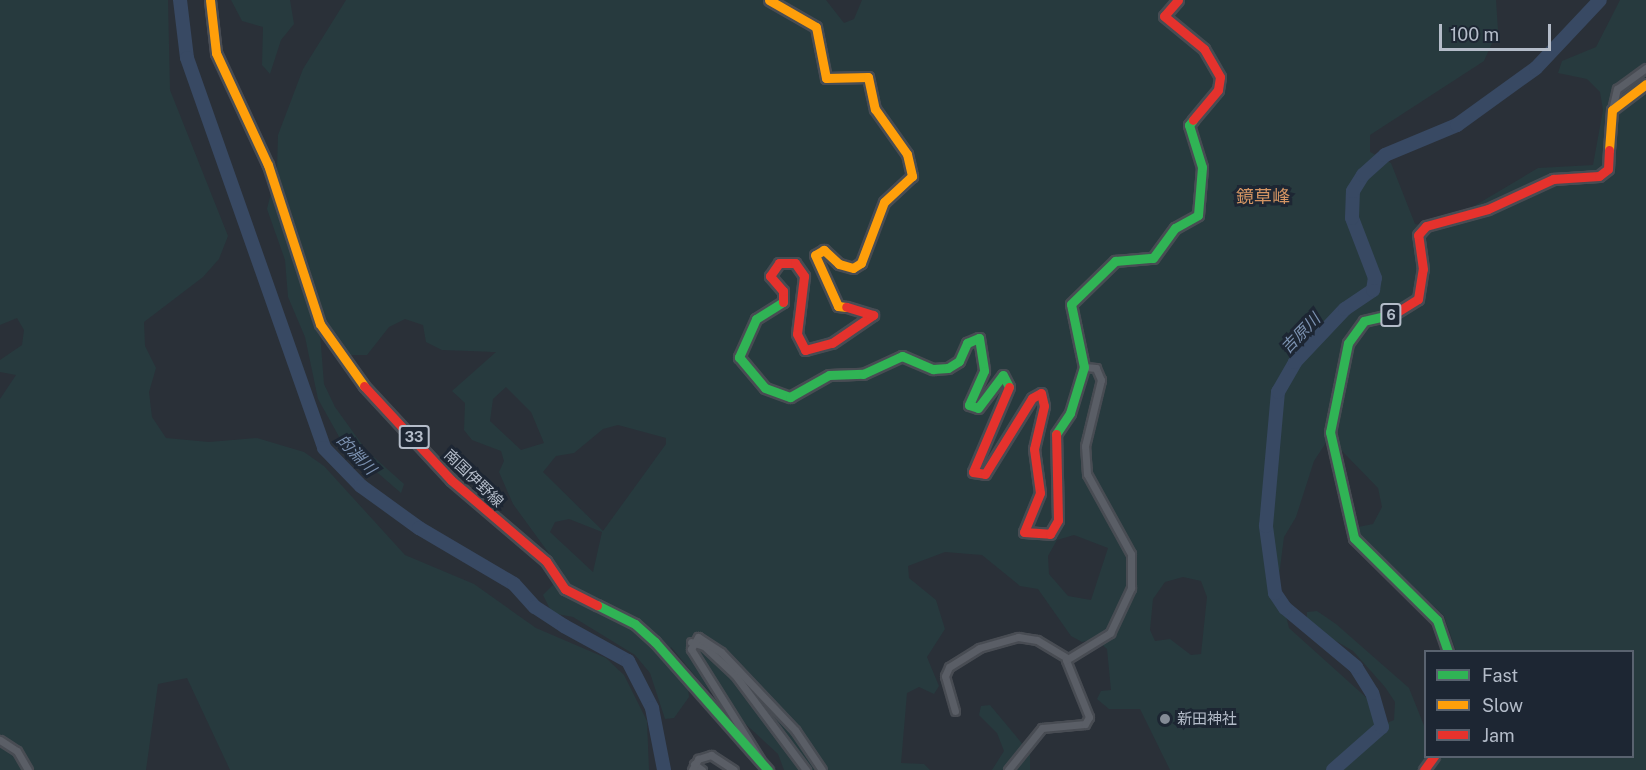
<!DOCTYPE html>
<meta charset="utf-8">
<style>
body{margin:0}
#map{position:relative;width:1646px;height:770px;overflow:hidden;background:#2a3038;font-family:"Public Sans","Noto Sans JP",sans-serif}
div>[style]{position:absolute}
.green>*{inset:0;background:#273a3e}
.river>*{height:14px;margin:-7px;padding:0 7px;transform-origin:7px;border-radius:7px;background:#384963}
.roads{filter:drop-shadow(2px 0 #484c53) drop-shadow(-2px 0 #484c53) drop-shadow(0 2px #484c53) drop-shadow(0 -2px #484c53)}
.street>*{height:7px;margin:-3.5px;padding:0 3.5px;transform-origin:3.5px;border-radius:3.5px;background:#5a5e66}
.fast>*{height:9px;margin:-4.5px;padding:0 4.5px;transform-origin:4.5px;border-radius:4.5px;background:#30b455}
.slow>*{height:9px;margin:-4.5px;padding:0 4.5px;transform-origin:4.5px;border-radius:4.5px;background:#ff9f0a}
.jam>*{height:9px;margin:-4.5px;padding:0 4.5px;transform-origin:4.5px;border-radius:4.5px;background:#e5322d}
.dots>*{width:16px;height:16px;translate:-50% -50%;box-sizing:border-box;border:3px solid #1d2633;border-radius:50%}
span{translate:-50% -50%;white-space:nowrap;text-align:center;line-height:1.15;-webkit-text-stroke:6px #1d2633;paint-order:stroke}
.shield-label span{padding:2px 4px;background:#1d2633;border:2px solid;border-radius:4px;-webkit-text-stroke-width:0}
.shield-label{font-size:14px;color:#b4bcc9;font-weight:700}
.street-label{font-size:15px;color:#b4bcc9}
.poi-label{font-size:15px;color:#b4bcc9}
.left{translate:0 -50%;text-align:left}
.water-label{font-size:16px;color:#7c92b1;font-style:italic}
.quarter-label{font-size:18px;color:#d59563}
.legend{position:absolute;left:1424px;top:650px;width:210px;height:108px;box-sizing:border-box;background:#1d2633;border:2px solid #59626f;margin:0;padding:8px 10px;list-style:none;font-size:18px;color:#b4bcc9}
.legend li{display:flex;align-items:center;gap:12px;height:30px}
.legend b{width:30px;border:2px solid #59626f}
.scale{position:absolute;left:1439px;top:24px;width:112px;height:27px;box-sizing:border-box;border:3px solid #b4bcc9;border-top:0;padding-left:8px;font-size:18px;line-height:21px;white-space:nowrap;color:#b4bcc9;-webkit-text-stroke:4px #1d2633;paint-order:stroke}
</style>
<div id="map">
<div class="green">
<div style="clip-path:polygon(0 0,168px 0,170px 90px,228px 236px,219px 259px,203px 277px,144px 322px,145px 346px,156px 368px,149px 392px,152px 417px,166px 438px,209px 442px,257px 438px,304px 452px,324px 466px,405px 555px,474px 584px,536px 628px,606px 658px,624px 675px,647px 721px,649px 770px,230px 770px,187px 678px,158px 684px,146px 770px,0 770px,0 399px,16px 375px,0 372px,0 360px,22px 345px,24px 330px,17px 318px,0 325px)"></div>
<div style="clip-path:polygon(231px 0,290px 0,294px 24px,281px 40px,270px 74px,262px 65px,263px 27px,242px 21px)"></div>
<div style="clip-path:polygon(evenodd,346px 0,826px 0,844px 23px,854px 19px,862px 0,1496px 0,1498px 30px,1484px 61px,1370px 135px,1370px 152px,1391px 163px,1415px 224px,1425px 226px,1459px 215px,1538px 168px,1593px 165px,1603px 110px,1600px 92px,1587px 79px,1558px 73px,1562px 61px,1596px 47px,1620px 0,1646px 0,1646px 770px,1170px 770px,1140px 709px,1109px 709px,1097px 699px,1101px 691px,1111px 690px,1107px 649px,1096px 639px,1082px 642px,1071px 636px,1038px 589px,1020px 586px,982px 555px,945px 552px,908px 566px,909px 578px,936px 600px,945px 629px,927px 657px,939px 686px,934px 694px,919px 687px,907px 693px,901px 763px,924px 764px,930px 770px,784px 770px,778px 754px,702px 684px,671px 647px,667px 661px,688px 687px,689px 697px,674px 718px,665px 719px,650px 673px,635px 655px,573px 617px,552px 613px,543px 595px,564px 574px,513px 504px,499px 472px,504px 461px,501px 451px,472px 440px,464px 430px,465px 403px,452px 391px,496px 352px,442px 350px,426px 342px,423px 325px,405px 319px,389px 327px,367px 355px,349px 355px,320px 333px,324px 384px,335px 407px,366px 450px,404px 484px,401px 493px,342px 442px,318px 399px,305px 337px,288px 297px,285px 260px,267px 209px,277px 169px,278px 135px,303px 69px,346px 0,506px 387px,531px 412px,544px 443px,521px 450px,490px 421px,493px 399px,506px 387px,346px 0,618px 425px,666px 438px,666px 444px,603px 531px,543px 472px,556px 456px,574px 453px,603px 429px,618px 425px,346px 0,1333px 432px,1342px 451px,1378px 488px,1382px 507px,1373px 524px,1348px 529px,1384px 569px,1401px 576px,1444px 616px,1456px 651px,1632px 652px,1632px 756px,1426px 756px,1425px 728px,1409px 688px,1336px 624px,1317px 611px,1307px 612px,1307px 624px,1353px 651px,1385px 687px,1395px 702px,1394px 720px,1380px 726px,1369px 700px,1289px 628px,1278px 584px,1284px 537px,1296px 517px,1314px 461px,1333px 432px,346px 0,569px 519px,602px 532px,593px 572px,550px 532px,555px 522px,569px 519px,346px 0,1074px 535px,1108px 548px,1091px 600px,1068px 596px,1049px 574px,1048px 556px,1057px 540px,1074px 535px,346px 0,1183px 577px,1201px 581px,1207px 597px,1201px 654px,1191px 655px,1170px 639px,1155px 641px,1150px 630px,1153px 599px,1165px 582px,1183px 577px)"></div>
<div style="clip-path:polygon(990px 705px,1030px 753px,1030px 770px,992px 770px,1004px 751px,997px 733px,979px 715px,981px 706px)"></div>
</div>
<div class="river">
<div style="left:180px;top:0;width:58px;rotate:83.1deg"></div>
<div style="left:187px;top:58px;width:413px;rotate:70.6deg"></div>
<div style="left:324px;top:448px;width:53px;rotate:45.8deg"></div>
<div style="left:361px;top:486px;width:72px;rotate:35.9deg"></div>
<div style="left:419px;top:528px;width:110px;rotate:30.5deg"></div>
<div style="left:514px;top:584px;width:31px;rotate:48deg"></div>
<div style="left:535px;top:607px;width:35px;rotate:33deg"></div>
<div style="left:564px;top:626px;width:73px;rotate:28.7deg"></div>
<div style="left:628px;top:661px;width:53px;rotate:62.9deg"></div>
<div style="left:652px;top:708px;width:63px;rotate:79deg"></div>
<div style="left:1333px;top:770px;width:65px;rotate:-41.3deg"></div>
<div style="left:1382px;top:727px;width:35px;rotate:-106deg"></div>
<div style="left:1372px;top:693px;width:31px;rotate:-122deg"></div>
<div style="left:1356px;top:667px;width:92px;rotate:-140.3deg"></div>
<div style="left:1285px;top:608px;width:18px;rotate:-124deg"></div>
<div style="left:1275px;top:593px;width:68px;rotate:-97.7deg"></div>
<div style="left:1266px;top:526px;width:135px;rotate:-84.9deg"></div>
<div style="left:1278px;top:392px;width:34px;rotate:-60deg"></div>
<div style="left:1295px;top:362px;width:73px;rotate:-46.7deg"></div>
<div style="left:1345px;top:309px;width:34px;rotate:-34deg"></div>
<div style="left:1373px;top:290px;width:12px;rotate:-81deg"></div>
<div style="left:1375px;top:278px;width:64px;rotate:-111deg"></div>
<div style="left:1352px;top:218px;width:27px;rotate:-88deg"></div>
<div style="left:1353px;top:191px;width:19px;rotate:-58deg"></div>
<div style="left:1363px;top:175px;width:30px;rotate:-42deg"></div>
<div style="left:1385px;top:155px;width:78px;rotate:-22.6deg"></div>
<div style="left:1457px;top:125px;width:97px;rotate:-35.8deg"></div>
<div style="left:1536px;top:68px;width:93px;rotate:-46.7deg"></div>
</div>
<div class="roads">
<div class="street">
<div style="left:1612px;top:110px;width:22px;rotate:-77deg"></div>
<div style="left:1617px;top:89px;width:36px;rotate:-36deg"></div>
<div style="left:691px;top:642px;width:14px;rotate:17deg"></div>
<div style="left:704px;top:646px;width:42px;rotate:43.1deg"></div>
<div style="left:735px;top:675px;width:119px;rotate:53.2deg"></div>
<div style="left:955px;top:711px;width:36px;rotate:-106deg"></div>
<div style="left:945px;top:676px;width:10px;rotate:-66deg"></div>
<div style="left:949px;top:667px;width:36px;rotate:-32deg"></div>
<div style="left:979px;top:648px;width:41px;rotate:-15.8deg"></div>
<div style="left:1018px;top:637px;width:19px;rotate:9deg"></div>
<div style="left:1037px;top:640px;width:35px;rotate:31deg"></div>
<div style="left:0;top:740px;width:20px;rotate:33deg"></div>
<div style="left:17px;top:751px;width:22px;rotate:60deg"></div>
<div style="left:760px;top:759px;width:130px;rotate:-122.1deg"></div>
<div style="left:691px;top:649px;width:14px;rotate:-60deg"></div>
<div style="left:698px;top:637px;width:27px;rotate:33deg"></div>
<div style="left:721px;top:652px;width:108px;rotate:46.5deg"></div>
<div style="left:795px;top:730px;width:48px;rotate:56deg"></div>
<div style="left:694px;top:764px;width:10px;rotate:37deg"></div>
<div style="left:692px;top:770px;width:13px;rotate:-61deg"></div>
<div style="left:698px;top:759px;width:14px;rotate:-17deg"></div>
<div style="left:711px;top:755px;width:27px;rotate:33deg"></div>
<div style="left:1008px;top:770px;width:54px;rotate:-51deg"></div>
<div style="left:1042px;top:728px;width:43px;rotate:-5.3deg"></div>
<div style="left:1085px;top:724px;width:8px;rotate:-60deg"></div>
<div style="left:1089px;top:717px;width:61px;rotate:-112deg"></div>
<div style="left:1066px;top:660px;width:52px;rotate:-31.5deg"></div>
<div style="left:1110px;top:633px;width:50px;rotate:-65deg"></div>
<div style="left:1131px;top:588px;width:34px;rotate:-90deg"></div>
<div style="left:1131px;top:554px;width:91px;rotate:-118.8deg"></div>
<div style="left:1087px;top:474px;width:28px;rotate:-94deg"></div>
<div style="left:1085px;top:446px;width:68px;rotate:-76.4deg"></div>
<div style="left:1101px;top:380px;width:13px;rotate:-113deg"></div>
<div style="left:1096px;top:368px;width:12px;rotate:-175deg"></div>
</div>
<div class="fast">
<div style="left:783px;top:302px;width:32px;rotate:148deg"></div>
<div style="left:756px;top:319px;width:42px;rotate:114.1deg"></div>
<div style="left:739px;top:357px;width:40px;rotate:50deg"></div>
<div style="left:765px;top:388px;width:27px;rotate:20deg"></div>
<div style="left:790px;top:397px;width:45px;rotate:-29.4deg"></div>
<div style="left:829px;top:375px;width:34px;rotate:-2deg"></div>
<div style="left:863px;top:374px;width:43px;rotate:-24.8deg"></div>
<div style="left:902px;top:356px;width:34px;rotate:23deg"></div>
<div style="left:933px;top:369px;width:15px;rotate:-4deg"></div>
<div style="left:948px;top:368px;width:13px;rotate:-32deg"></div>
<div style="left:959px;top:361px;width:20px;rotate:-66deg"></div>
<div style="left:967px;top:343px;width:13px;rotate:-23deg"></div>
<div style="left:979px;top:338px;width:33px;rotate:81deg"></div>
<div style="left:984px;top:371px;width:37px;rotate:114deg"></div>
<div style="left:969px;top:405px;width:9px;rotate:18deg"></div>
<div style="left:978px;top:408px;width:41px;rotate:-52.9deg"></div>
<div style="left:1003px;top:375px;width:13px;rotate:63deg"></div>
<div style="left:1394px;top:314px;width:31px;rotate:167deg"></div>
<div style="left:1364px;top:321px;width:27px;rotate:126deg"></div>
<div style="left:1348px;top:343px;width:91px;rotate:101.4deg"></div>
<div style="left:1330px;top:432px;width:109px;rotate:77.2deg"></div>
<div style="left:1354px;top:538px;width:117px;rotate:44.7deg"></div>
<div style="left:1437px;top:620px;width:34px;rotate:71deg"></div>
<div style="left:1056px;top:434px;width:25px;rotate:-56deg"></div>
<div style="left:1070px;top:413px;width:48px;rotate:-73.1deg"></div>
<div style="left:1084px;top:367px;width:64px;rotate:-101.7deg"></div>
<div style="left:1071px;top:304px;width:62px;rotate:-44.3deg"></div>
<div style="left:1115px;top:261px;width:38px;rotate:-5deg"></div>
<div style="left:1153px;top:258px;width:37px;rotate:-54deg"></div>
<div style="left:1175px;top:228px;width:26px;rotate:-29deg"></div>
<div style="left:1198px;top:215px;width:48px;rotate:-85.2deg"></div>
<div style="left:1202px;top:167px;width:44px;rotate:-107.2deg"></div>
<div style="left:1189px;top:125px;width:6px;rotate:-51deg"></div>
<div style="left:597px;top:605px;width:42px;rotate:26.6deg"></div>
<div style="left:635px;top:624px;width:27px;rotate:42deg"></div>
<div style="left:655px;top:642px;width:171px;rotate:48.6deg"></div>
</div>
<div class="slow">
<div style="left:210px;top:0;width:53px;rotate:83.5deg"></div>
<div style="left:216px;top:53px;width:123px;rotate:65.1deg"></div>
<div style="left:268px;top:165px;width:167px;rotate:71.9deg"></div>
<div style="left:320px;top:324px;width:76px;rotate:54.6deg"></div>
<div style="left:769px;top:0;width:54px;rotate:29.9deg"></div>
<div style="left:816px;top:27px;width:52px;rotate:78.9deg"></div>
<div style="left:826px;top:78px;width:42px;rotate:-1.4deg"></div>
<div style="left:868px;top:77px;width:33px;rotate:78deg"></div>
<div style="left:875px;top:109px;width:55px;rotate:54.6deg"></div>
<div style="left:907px;top:154px;width:23px;rotate:77deg"></div>
<div style="left:912px;top:176px;width:38px;rotate:137deg"></div>
<div style="left:884px;top:202px;width:65px;rotate:110.7deg"></div>
<div style="left:861px;top:263px;width:9px;rotate:148deg"></div>
<div style="left:853px;top:268px;width:15px;rotate:-164deg"></div>
<div style="left:839px;top:264px;width:21px;rotate:-137deg"></div>
<div style="left:824px;top:250px;width:10px;rotate:151deg"></div>
<div style="left:815px;top:255px;width:56px;rotate:65.7deg"></div>
<div style="left:838px;top:306px;width:8px;rotate:7deg"></div>
<div style="left:1609px;top:150px;width:40px;rotate:-85.7deg"></div>
<div style="left:1612px;top:110px;width:43px;rotate:-37.4deg"></div>
</div>
<div class="jam">
<div style="left:1178px;top:0;width:21px;rotate:131deg"></div>
<div style="left:1164px;top:16px;width:52px;rotate:39.5deg"></div>
<div style="left:1204px;top:49px;width:32px;rotate:60deg"></div>
<div style="left:1220px;top:77px;width:13px;rotate:99deg"></div>
<div style="left:1218px;top:90px;width:39px;rotate:130deg"></div>
<div style="left:783px;top:302px;width:11px;rotate:-90deg"></div>
<div style="left:783px;top:291px;width:20px;rotate:-131deg"></div>
<div style="left:770px;top:276px;width:16px;rotate:-55deg"></div>
<div style="left:779px;top:263px;width:16px"></div>
<div style="left:795px;top:263px;width:16px;rotate:55deg"></div>
<div style="left:804px;top:276px;width:58px;rotate:96.9deg"></div>
<div style="left:797px;top:334px;width:18px;rotate:63deg"></div>
<div style="left:805px;top:350px;width:28px;rotate:-15deg"></div>
<div style="left:832px;top:343px;width:50px;rotate:-34.3deg"></div>
<div style="left:873px;top:315px;width:28px;rotate:-163deg"></div>
<div style="left:1394px;top:314px;width:28px;rotate:-32deg"></div>
<div style="left:1418px;top:299px;width:30px;rotate:-81deg"></div>
<div style="left:1423px;top:269px;width:34px;rotate:-98deg"></div>
<div style="left:1418px;top:235px;width:12px;rotate:-48deg"></div>
<div style="left:1426px;top:226px;width:64px;rotate:-15.3deg"></div>
<div style="left:1488px;top:209px;width:72px;rotate:-24.8deg"></div>
<div style="left:1553px;top:179px;width:46px;rotate:-3.7deg"></div>
<div style="left:1599px;top:176px;width:11px;rotate:-38deg"></div>
<div style="left:1608px;top:169px;width:19px;rotate:-87deg"></div>
<div style="left:364px;top:386px;width:128px;rotate:47.2deg"></div>
<div style="left:451px;top:480px;width:125px;rotate:40.5deg"></div>
<div style="left:546px;top:561px;width:34px;rotate:56deg"></div>
<div style="left:565px;top:589px;width:36px;rotate:27deg"></div>
<div style="left:1009px;top:387px;width:92px;rotate:113deg"></div>
<div style="left:973px;top:472px;width:12px;rotate:9deg"></div>
<div style="left:985px;top:474px;width:89px;rotate:-58.3deg"></div>
<div style="left:1032px;top:398px;width:10px;rotate:-29deg"></div>
<div style="left:1041px;top:393px;width:13px;rotate:77deg"></div>
<div style="left:1044px;top:406px;width:44px;rotate:103.1deg"></div>
<div style="left:1034px;top:449px;width:44px;rotate:82.2deg"></div>
<div style="left:1040px;top:493px;width:42px;rotate:112.3deg"></div>
<div style="left:1024px;top:532px;width:26px;rotate:4deg"></div>
<div style="left:1050px;top:534px;width:16px;rotate:-60deg"></div>
<div style="left:1058px;top:520px;width:86px;rotate:-91.3deg"></div>
<div style="left:1424px;top:770px;width:17px;rotate:-54deg"></div>
</div>
</div>
<div class="dots">
<div style="left:1165px;top:719px;background:#848b96"></div>
</div>
<div class="shield-label">
<span style="left:1391px;top:315px">6</span>
<span style="left:414px;top:437px">33</span>
</div>
<div class="street-label">
<span style="left:474px;top:478px;rotate:44deg">南国伊野線</span>
</div>
<div class="poi-label">
<span class="left" style="left:1177px;top:719px">新田神社</span>
</div>
<div class="water-label">
<span style="left:1301px;top:334px;rotate:-46deg">吉原川</span>
<span style="left:356px;top:455px;rotate:46deg">的淵川</span>
</div>
<div class="quarter-label">
<span style="left:1263px;top:197px">鏡草峰</span>
</div>
<ul class="legend">
<li><b style="height:8px;background:#30b455"></b>Fast</li>
<li><b style="height:8px;background:#ff9f0a"></b>Slow</li>
<li><b style="height:8px;background:#e5322d"></b>Jam</li>
</ul>
<div class="scale">100 m</div>
</div>
